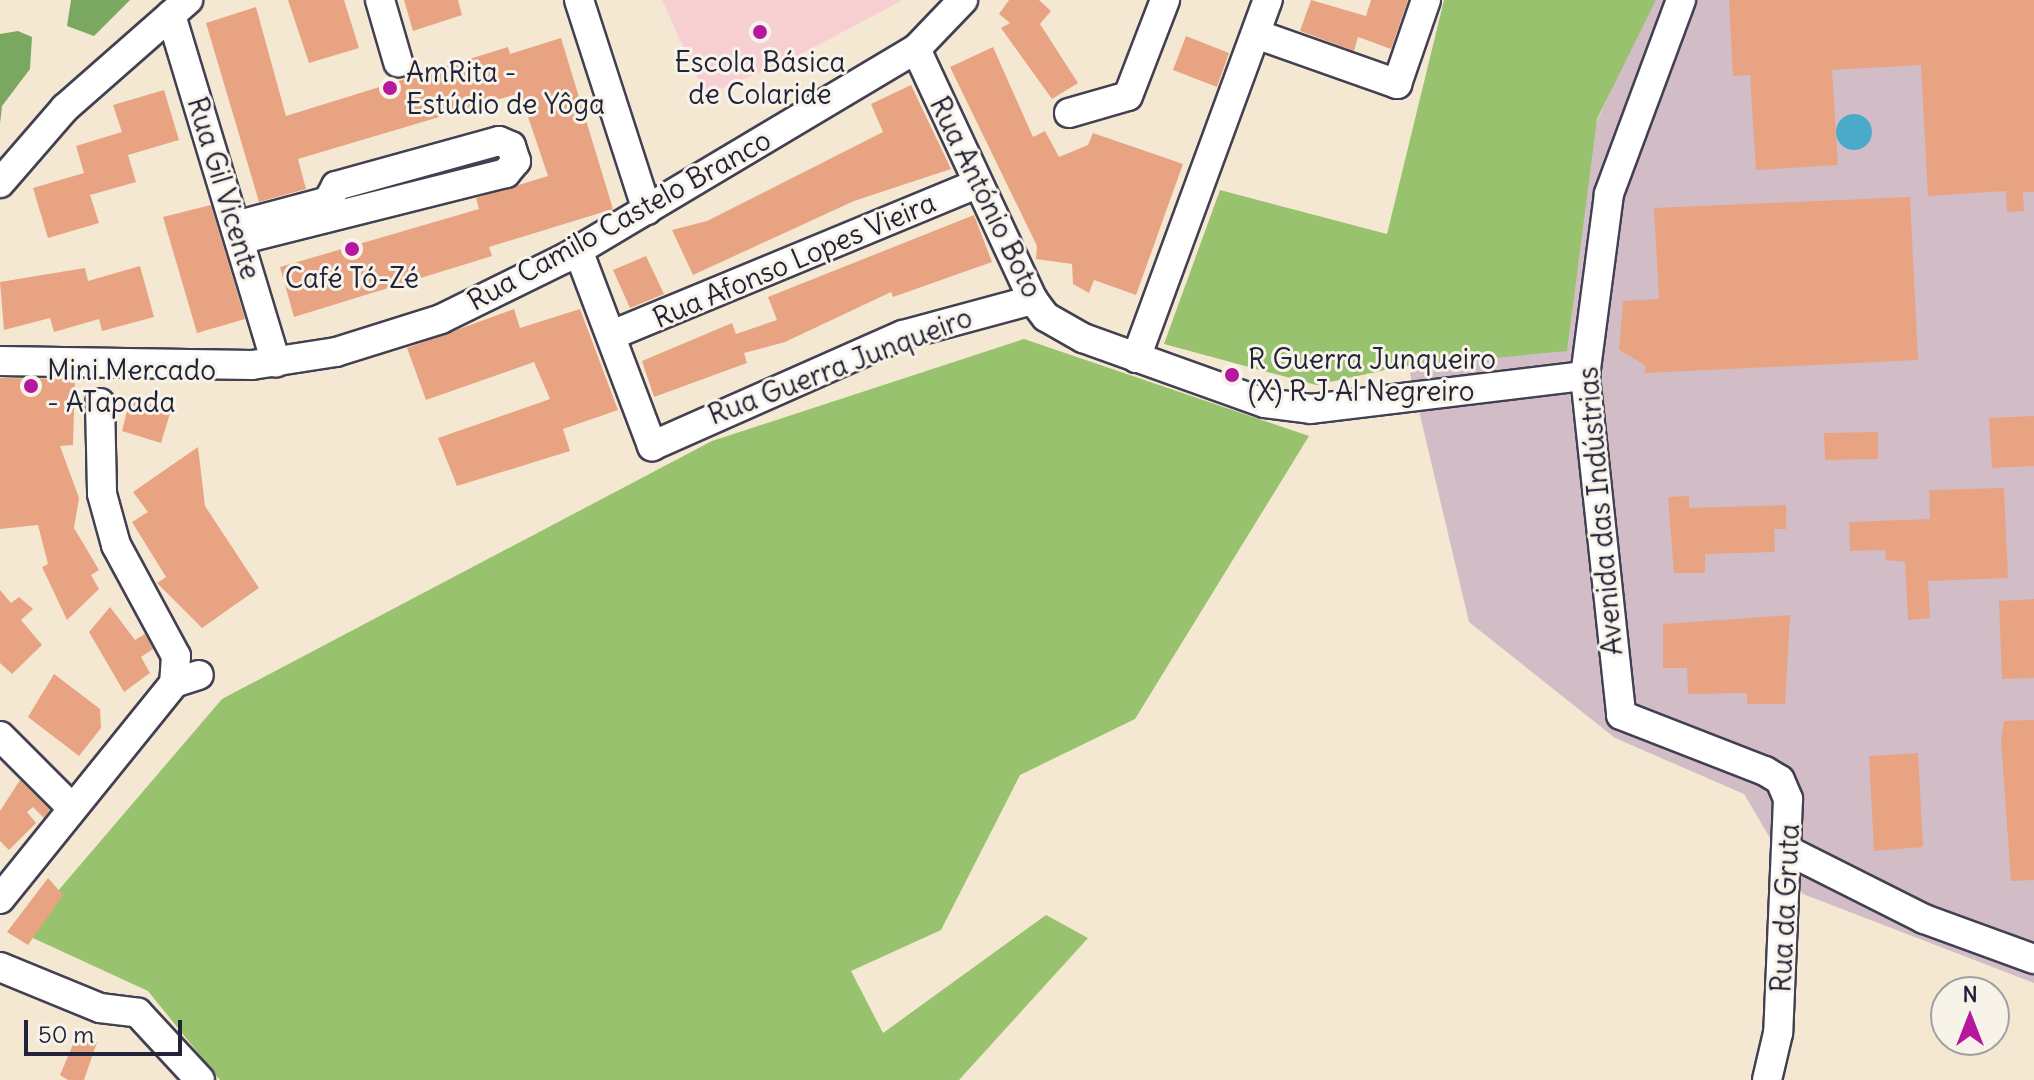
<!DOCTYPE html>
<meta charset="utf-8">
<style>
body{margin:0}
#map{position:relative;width:2034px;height:1080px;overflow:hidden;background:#f4e8d2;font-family:Delius,sans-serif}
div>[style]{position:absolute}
.built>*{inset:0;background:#f7cfd3}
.industrial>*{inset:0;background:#d2bdc7}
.green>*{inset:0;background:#98c26e}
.forest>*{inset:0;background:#7aa861}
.water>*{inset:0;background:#4aaac9}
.round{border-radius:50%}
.building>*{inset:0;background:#e8a482}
.roads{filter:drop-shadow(2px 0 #424052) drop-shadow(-2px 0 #424052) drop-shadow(0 2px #424052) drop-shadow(0 -2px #424052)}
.minor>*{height:28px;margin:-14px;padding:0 14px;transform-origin:14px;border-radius:14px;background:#fff}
.dots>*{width:22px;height:22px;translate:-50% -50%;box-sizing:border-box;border:4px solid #f7f3e8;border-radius:50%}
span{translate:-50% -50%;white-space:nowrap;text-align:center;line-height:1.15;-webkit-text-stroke:6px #f7f3e8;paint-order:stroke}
.poi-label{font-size:28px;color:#22223b}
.left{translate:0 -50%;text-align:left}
.street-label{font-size:28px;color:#22223b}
.north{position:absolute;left:1930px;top:976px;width:80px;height:80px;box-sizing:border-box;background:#f7f3e8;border:2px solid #a29fa3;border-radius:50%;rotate:0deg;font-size:22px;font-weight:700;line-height:32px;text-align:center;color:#22223b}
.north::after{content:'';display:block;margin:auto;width:28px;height:36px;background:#b5179e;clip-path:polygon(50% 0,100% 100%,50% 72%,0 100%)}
.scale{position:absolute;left:24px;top:1020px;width:158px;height:36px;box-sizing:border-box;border:4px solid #22223b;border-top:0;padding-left:10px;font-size:24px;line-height:28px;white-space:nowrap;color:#22223b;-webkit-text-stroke:6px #f7f3e8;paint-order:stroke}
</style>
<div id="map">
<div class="built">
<div style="clip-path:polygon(662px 0,903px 0,784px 63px,705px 95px)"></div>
</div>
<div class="industrial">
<div style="clip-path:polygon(1652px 0,2034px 0,2034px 983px,1803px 894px,1744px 794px,1615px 738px,1469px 622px,1410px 373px,1556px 323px,1576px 167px)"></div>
</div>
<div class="green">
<div style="clip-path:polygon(1444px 0,1656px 0,1597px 119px,1567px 351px,1399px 367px,1316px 385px,1164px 344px,1220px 190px,1387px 234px)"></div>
<div style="clip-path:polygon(1024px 339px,1309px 436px,1135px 719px,1020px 775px,941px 930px,851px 971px,883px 1033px,1046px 915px,1088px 938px,959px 1080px,220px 1080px,148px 991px,22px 933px,222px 699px,712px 441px)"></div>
</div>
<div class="forest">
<div style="clip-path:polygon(71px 0,130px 0,94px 36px,67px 26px)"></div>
<div style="clip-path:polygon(18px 31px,32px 37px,30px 69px,2px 106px,0 124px,0 34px)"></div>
</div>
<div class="water">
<div class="round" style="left:1836px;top:114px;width:36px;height:36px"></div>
</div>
<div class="building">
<div style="clip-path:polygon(288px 0,344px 0,359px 48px,309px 63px)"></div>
<div style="clip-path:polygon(404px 0,458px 0,462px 15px,413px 31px)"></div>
<div style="clip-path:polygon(1009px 0,1039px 0,1051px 11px,1040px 24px,1078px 83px,1052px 99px,1001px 28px,1010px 23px,999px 14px)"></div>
<div style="clip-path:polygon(1311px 0,1366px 16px,1371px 0,1408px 0,1391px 49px,1358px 37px,1354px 51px,1300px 31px)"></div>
<div style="clip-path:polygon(1729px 0,2034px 0,2034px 192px,2023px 192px,2024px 211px,2007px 212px,2006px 191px,1928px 196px,1921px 65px,1832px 70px,1838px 165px,1756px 170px,1750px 75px,1733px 76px)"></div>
<div style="clip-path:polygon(256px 7px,286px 116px,508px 47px,510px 54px,561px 38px,613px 209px,489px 247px,492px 256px,294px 317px,280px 267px,479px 209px,476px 198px,548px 176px,520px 93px,298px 159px,306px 189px,259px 202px,206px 23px)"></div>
<div style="clip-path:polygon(1186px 36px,1229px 53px,1217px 87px,1173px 70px)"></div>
<div style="clip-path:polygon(993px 47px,1033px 137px,1045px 131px,1059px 157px,1088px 145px,1093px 133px,1183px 164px,1136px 295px,1094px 280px,1089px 293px,1073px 284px,1072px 264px,1036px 259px,1037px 246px,950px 67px)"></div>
<div style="clip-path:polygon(911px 85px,951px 169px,854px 201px,693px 275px,672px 230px,707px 221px,883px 132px,871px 104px)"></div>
<div style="clip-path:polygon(164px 90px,179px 140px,128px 155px,136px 182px,90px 195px,99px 223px,48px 238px,33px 188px,84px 173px,76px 146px,122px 132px,113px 105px)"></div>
<div style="clip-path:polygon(1910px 197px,1918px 360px,1645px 373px,1645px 365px,1619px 350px,1623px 301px,1659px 299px,1654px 208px)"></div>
<div style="clip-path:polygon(211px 205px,245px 319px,197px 333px,163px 217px)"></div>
<div style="clip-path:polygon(974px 215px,992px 262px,893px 297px,891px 292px,785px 342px,744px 353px,747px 363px,654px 397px,642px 361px,732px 323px,736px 334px,777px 320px,768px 297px)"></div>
<div style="clip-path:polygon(646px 256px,664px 294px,630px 308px,613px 270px)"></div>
<div style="clip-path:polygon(140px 266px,154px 317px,102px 331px,99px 319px,54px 332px,50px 318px,4px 330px,0 282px,85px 268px,88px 281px)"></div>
<div style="clip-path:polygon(514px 309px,520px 328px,580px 309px,618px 410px,563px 429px,570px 451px,457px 486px,438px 438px,550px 399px,534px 362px,426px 400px,407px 348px)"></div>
<div style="clip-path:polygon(0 378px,75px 379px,73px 445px,60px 446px,79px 498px,74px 528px,99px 570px,91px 575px,99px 589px,67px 620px,42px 567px,48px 564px,38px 525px,0 529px)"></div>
<div style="clip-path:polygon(130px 399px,171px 410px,161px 443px,122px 431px)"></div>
<div style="clip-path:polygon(2034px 416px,2034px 466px,1992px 468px,1989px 418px)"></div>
<div style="clip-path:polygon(1878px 432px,1878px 459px,1825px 460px,1824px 433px)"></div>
<div style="clip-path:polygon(198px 447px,205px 506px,259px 588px,202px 628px,157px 583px,166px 577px,132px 522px,148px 512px,133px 492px)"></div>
<div style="clip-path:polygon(2004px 488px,2008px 578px,1928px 581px,1930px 618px,1908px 620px,1905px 562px,1886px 560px,1885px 550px,1850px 551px,1849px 522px,1930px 519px,1929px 490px)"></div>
<div style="clip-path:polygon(1689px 496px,1689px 508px,1786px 505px,1786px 529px,1774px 529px,1775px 552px,1705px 554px,1705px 573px,1674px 573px,1668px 497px)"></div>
<div style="clip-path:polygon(0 590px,11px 603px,19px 597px,33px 609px,21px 620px,42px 645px,12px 674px,0 663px)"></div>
<div style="clip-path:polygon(2034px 599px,2034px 678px,2002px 679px,1999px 601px)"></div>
<div style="clip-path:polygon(110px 607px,135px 640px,145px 634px,153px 649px,141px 657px,150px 673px,124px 692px,89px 632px)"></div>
<div style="clip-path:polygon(1790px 615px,1785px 704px,1747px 704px,1747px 693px,1688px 694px,1687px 668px,1663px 668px,1663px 624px)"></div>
<div style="clip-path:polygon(54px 674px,100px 709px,101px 728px,79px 756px,28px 717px)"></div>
<div style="clip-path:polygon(2034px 720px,2034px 880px,2011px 881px,2001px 740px,2004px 721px)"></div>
<div style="clip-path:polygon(1918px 753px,1923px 847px,1874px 851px,1869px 756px)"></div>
<div style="clip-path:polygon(20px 780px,50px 810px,44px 818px,33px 807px,27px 812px,36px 823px,9px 850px,0 841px,0 811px)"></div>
<div style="clip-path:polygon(48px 878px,63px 895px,28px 945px,7px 932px)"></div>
<div style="clip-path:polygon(77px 1035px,97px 1042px,84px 1080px,68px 1080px,60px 1075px)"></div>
</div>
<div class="roads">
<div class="minor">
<div style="left:380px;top:0;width:65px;rotate:73.8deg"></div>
<div style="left:579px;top:0;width:221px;rotate:72.1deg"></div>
<div style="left:1681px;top:0;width:207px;rotate:110.4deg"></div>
<div style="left:1609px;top:194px;width:184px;rotate:97.5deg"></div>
<div style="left:1585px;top:376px;width:341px;rotate:83.9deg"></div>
<div style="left:1621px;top:715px;width:155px;rotate:21.3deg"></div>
<div style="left:1765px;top:771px;width:17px;rotate:31deg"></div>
<div style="left:1780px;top:780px;width:21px;rotate:67deg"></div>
<div style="left:1788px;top:799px;width:234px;rotate:92.4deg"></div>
<div style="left:1778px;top:1033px;width:48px;rotate:103.2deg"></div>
<div style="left:171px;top:15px;width:363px;rotate:73.2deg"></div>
<div style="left:1256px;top:34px;width:150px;rotate:19.5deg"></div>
<div style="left:1397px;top:84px;width:89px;rotate:-71deg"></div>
<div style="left:916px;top:49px;width:277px;rotate:65deg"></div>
<div style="left:1033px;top:300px;width:21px;rotate:53deg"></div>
<div style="left:1046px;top:317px;width:43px;rotate:29.6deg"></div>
<div style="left:1083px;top:338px;width:193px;rotate:19.7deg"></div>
<div style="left:1265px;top:403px;width:46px;rotate:7.4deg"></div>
<div style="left:1311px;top:409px;width:276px;rotate:-6.9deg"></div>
<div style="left:1069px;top:113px;width:61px;rotate:-16.1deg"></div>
<div style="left:1128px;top:96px;width:103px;rotate:-68.9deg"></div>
<div style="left:0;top:183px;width:99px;rotate:-49.1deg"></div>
<div style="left:65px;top:108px;width:164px;rotate:-41.3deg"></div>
<div style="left:235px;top:226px;width:96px;rotate:-15deg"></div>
<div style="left:328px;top:201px;width:17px;rotate:-62deg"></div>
<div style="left:336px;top:186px;width:169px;rotate:-15.4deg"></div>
<div style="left:499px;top:141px;width:13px;rotate:23deg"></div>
<div style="left:511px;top:146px;width:16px;rotate:72deg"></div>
<div style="left:516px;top:161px;width:16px;rotate:130deg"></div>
<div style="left:506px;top:173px;width:275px;rotate:165.9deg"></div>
<div style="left:578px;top:250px;width:210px;rotate:69.3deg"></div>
<div style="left:652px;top:446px;width:274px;rotate:-23.9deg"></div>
<div style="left:903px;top:335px;width:135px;rotate:-15.1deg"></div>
<div style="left:612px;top:335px;width:395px;rotate:-22.5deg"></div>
<div style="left:1136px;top:358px;width:382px;rotate:-69.8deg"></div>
<div style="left:0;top:361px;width:252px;rotate:0.9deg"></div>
<div style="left:252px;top:365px;width:85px;rotate:-8.8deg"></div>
<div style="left:336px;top:352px;width:110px;rotate:-17.4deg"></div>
<div style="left:441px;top:319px;width:138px;rotate:-26.2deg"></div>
<div style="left:565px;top:258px;width:409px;rotate:-30.8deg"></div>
<div style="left:916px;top:49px;width:68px;rotate:-46.2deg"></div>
<div style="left:100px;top:403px;width:91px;rotate:88.7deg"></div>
<div style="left:102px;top:494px;width:53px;rotate:74.6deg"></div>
<div style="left:116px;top:545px;width:126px;rotate:61.6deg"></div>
<div style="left:176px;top:656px;width:27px;rotate:94deg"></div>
<div style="left:0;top:736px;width:100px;rotate:45deg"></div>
<div style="left:1791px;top:852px;width:149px;rotate:26.7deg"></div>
<div style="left:1924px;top:919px;width:117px;rotate:20deg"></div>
<div style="left:0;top:899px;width:277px;rotate:-51.1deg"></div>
<div style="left:174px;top:683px;width:26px;rotate:-18deg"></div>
<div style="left:0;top:967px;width:108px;rotate:22.3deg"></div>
<div style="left:100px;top:1008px;width:38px;rotate:7deg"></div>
<div style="left:138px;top:1013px;width:91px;rotate:47.2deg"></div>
</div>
</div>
<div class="dots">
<div style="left:760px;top:32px;background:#b5179e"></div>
<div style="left:390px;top:88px;background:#b5179e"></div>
<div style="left:352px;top:249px;background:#b5179e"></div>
<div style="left:1232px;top:375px;background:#b5179e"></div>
<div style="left:31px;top:386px;background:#b5179e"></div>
</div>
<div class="poi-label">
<span style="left:760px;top:78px">Escola Básica<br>de Colaride</span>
<span class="left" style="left:406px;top:88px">AmRita -<br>Estúdio de Yôga</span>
<span style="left:352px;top:278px">Café Tó-Zé</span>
<span class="left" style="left:1248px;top:375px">R Guerra Junqueiro<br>(X) R J Al Negreiro</span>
<span class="left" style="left:47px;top:386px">Mini Mercado<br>- ATapada</span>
</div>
<div class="street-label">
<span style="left:224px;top:188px;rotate:73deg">Rua Gil Vicente</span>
<span style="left:986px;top:197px;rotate:64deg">Rua António Boto</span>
<span style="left:619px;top:220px;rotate:-29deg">Rua Camilo Castelo Branco</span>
<span style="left:794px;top:260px;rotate:-23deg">Rua Afonso Lopes Vieira</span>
<span style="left:840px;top:366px;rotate:-21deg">Rua Guerra Junqueiro</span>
<span style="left:1600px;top:511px;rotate:-95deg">Avenida das Indústrias</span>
<span style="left:1785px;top:908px;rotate:-87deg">Rua da Gruta</span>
</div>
<div class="north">N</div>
<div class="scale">50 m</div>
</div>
